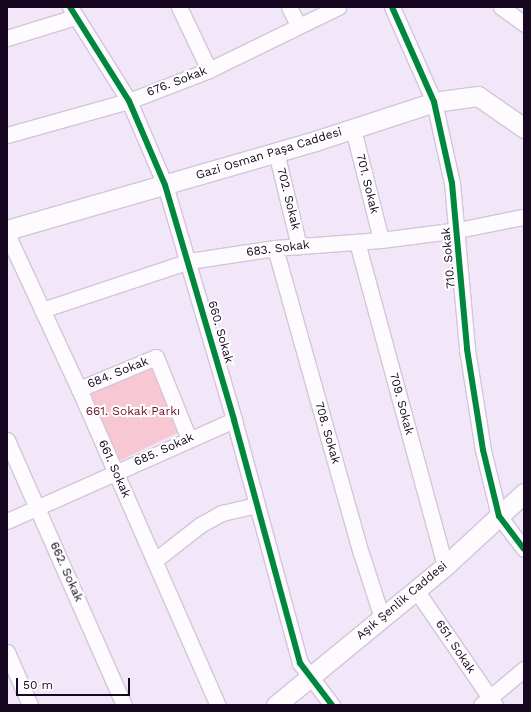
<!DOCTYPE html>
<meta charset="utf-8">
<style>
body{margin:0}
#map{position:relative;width:531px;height:712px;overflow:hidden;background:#f2e7f8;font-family:"Work Sans",sans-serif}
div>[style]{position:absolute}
.green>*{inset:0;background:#f7c7d3}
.roads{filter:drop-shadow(1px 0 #d3c5da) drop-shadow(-1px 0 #d3c5da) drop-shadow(0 1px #d3c5da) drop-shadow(0 -1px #d3c5da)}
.minor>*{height:15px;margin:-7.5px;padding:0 7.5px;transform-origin:7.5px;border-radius:7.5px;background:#fdfbfe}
.tertiary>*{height:19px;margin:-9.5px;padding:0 9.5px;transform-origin:9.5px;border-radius:9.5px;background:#fdfbfe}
.cycleway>*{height:6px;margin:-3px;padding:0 3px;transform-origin:3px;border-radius:3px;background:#00873e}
span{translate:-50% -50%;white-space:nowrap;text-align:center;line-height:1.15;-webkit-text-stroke:4px #fff;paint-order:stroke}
.street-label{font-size:12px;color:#170720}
.park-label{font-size:12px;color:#72142b}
.frame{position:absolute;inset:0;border:8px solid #170720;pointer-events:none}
.scale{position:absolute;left:16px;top:678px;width:114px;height:18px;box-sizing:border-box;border:2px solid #170720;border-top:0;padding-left:5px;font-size:12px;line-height:14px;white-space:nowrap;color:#170720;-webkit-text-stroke:3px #fff;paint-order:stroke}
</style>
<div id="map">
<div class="green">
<div style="clip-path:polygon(152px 365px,181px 431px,121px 460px,112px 457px,87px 392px)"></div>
</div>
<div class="roads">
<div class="minor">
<div style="left:70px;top:7px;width:111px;rotate:57.9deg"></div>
<div style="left:129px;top:101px;width:91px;rotate:66.8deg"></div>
<div style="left:165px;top:185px;width:245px;rotate:73.6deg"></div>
<div style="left:234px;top:420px;width:252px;rotate:74.8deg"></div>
<div style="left:300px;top:663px;width:53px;rotate:52.7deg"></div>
<div style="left:179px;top:7px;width:70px;rotate:64.5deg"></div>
<div style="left:289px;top:7px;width:20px;rotate:63deg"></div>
<div style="left:392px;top:7px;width:104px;rotate:66.1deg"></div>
<div style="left:434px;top:102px;width:83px;rotate:77.5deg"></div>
<div style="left:452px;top:183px;width:167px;rotate:84.8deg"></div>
<div style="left:467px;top:349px;width:102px;rotate:81deg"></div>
<div style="left:483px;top:450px;width:68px;rotate:76.4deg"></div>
<div style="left:499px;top:516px;width:41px;rotate:52.9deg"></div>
<div style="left:501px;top:7px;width:29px;rotate:36deg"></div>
<div style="left:7px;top:38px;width:71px;rotate:-17.2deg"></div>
<div style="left:353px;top:129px;width:114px;rotate:75.8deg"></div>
<div style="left:7px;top:135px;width:127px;rotate:-15.6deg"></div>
<div style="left:129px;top:101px;width:86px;rotate:-21.2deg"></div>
<div style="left:209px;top:70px;width:144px;rotate:-26deg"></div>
<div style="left:276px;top:152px;width:97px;rotate:76.3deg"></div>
<div style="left:7px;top:234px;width:171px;rotate:65.1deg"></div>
<div style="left:79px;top:389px;width:345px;rotate:66.3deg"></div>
<div style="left:357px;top:242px;width:336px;rotate:74.8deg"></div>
<div style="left:275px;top:248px;width:317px;rotate:74.3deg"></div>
<div style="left:361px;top:553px;width:68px;rotate:72.1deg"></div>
<div style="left:42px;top:310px;width:155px;rotate:-18.4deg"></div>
<div style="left:189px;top:261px;width:87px;rotate:-8.6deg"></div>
<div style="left:275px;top:248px;width:106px;rotate:-4.3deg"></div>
<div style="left:381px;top:240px;width:78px;rotate:-7.4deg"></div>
<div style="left:458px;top:230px;width:65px;rotate:-11.5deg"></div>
<div style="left:79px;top:389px;width:83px;rotate:-22.6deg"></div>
<div style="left:156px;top:357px;width:88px;rotate:68.1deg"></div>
<div style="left:7px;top:440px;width:290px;rotate:66.2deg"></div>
<div style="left:7px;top:521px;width:248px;rotate:-24deg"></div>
<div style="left:154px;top:561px;width:58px;rotate:-38deg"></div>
<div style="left:200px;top:525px;width:25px;rotate:-29deg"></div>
<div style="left:222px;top:513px;width:35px;rotate:-13deg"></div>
<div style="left:416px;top:590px;width:140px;rotate:55.5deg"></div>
<div style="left:7px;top:652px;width:58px;rotate:66.5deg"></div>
<div style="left:481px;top:705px;width:56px;rotate:-39.9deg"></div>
</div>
<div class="tertiary">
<div style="left:7px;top:230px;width:321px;rotate:-16.1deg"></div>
<div style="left:315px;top:141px;width:125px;rotate:-18.1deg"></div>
<div style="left:434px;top:102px;width:44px;rotate:-7.8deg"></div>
<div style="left:478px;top:96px;width:56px;rotate:34.8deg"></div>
<div style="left:276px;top:705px;width:219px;rotate:-39.4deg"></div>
<div style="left:445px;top:566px;width:108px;rotate:-42.7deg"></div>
</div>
</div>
<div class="cycleway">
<div style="left:70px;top:7px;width:111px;rotate:57.9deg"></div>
<div style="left:129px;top:101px;width:91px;rotate:66.8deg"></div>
<div style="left:165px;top:185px;width:245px;rotate:73.6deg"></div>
<div style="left:234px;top:420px;width:252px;rotate:74.8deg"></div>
<div style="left:300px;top:663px;width:53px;rotate:52.7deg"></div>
<div style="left:392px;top:7px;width:104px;rotate:66.1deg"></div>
<div style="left:434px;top:102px;width:83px;rotate:77.5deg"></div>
<div style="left:452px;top:183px;width:167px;rotate:84.8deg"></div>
<div style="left:467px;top:349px;width:102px;rotate:81deg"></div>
<div style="left:483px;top:450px;width:68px;rotate:76.4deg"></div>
<div style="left:499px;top:516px;width:41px;rotate:52.9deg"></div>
</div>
<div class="street-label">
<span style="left:177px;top:82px;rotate:-21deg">676. Sokak</span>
<span style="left:269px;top:154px;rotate:-17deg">Gazi Osman Paşa Caddesi</span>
<span style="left:367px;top:184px;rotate:76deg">701. Sokak</span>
<span style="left:288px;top:199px;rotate:76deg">702. Sokak</span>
<span style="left:278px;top:249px;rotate:-7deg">683. Sokak</span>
<span style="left:449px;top:258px;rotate:-95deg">710. Sokak</span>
<span style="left:220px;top:332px;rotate:74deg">660. Sokak</span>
<span style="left:118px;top:373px;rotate:-22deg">684. Sokak</span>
<span style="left:401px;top:404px;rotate:75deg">709. Sokak</span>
<span style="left:327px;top:433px;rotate:74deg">708. Sokak</span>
<span style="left:164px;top:450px;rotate:-24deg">685. Sokak</span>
<span style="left:114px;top:469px;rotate:66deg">661. Sokak</span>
<span style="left:66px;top:572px;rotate:66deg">662. Sokak</span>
<span style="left:402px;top:601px;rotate:-40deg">Aşık Şenlik Caddesi</span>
<span style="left:455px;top:647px;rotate:56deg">651. Sokak</span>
</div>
<div class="park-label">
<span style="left:133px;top:412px">661. Sokak Parkı</span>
</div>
<div class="frame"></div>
<div class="scale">50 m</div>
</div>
